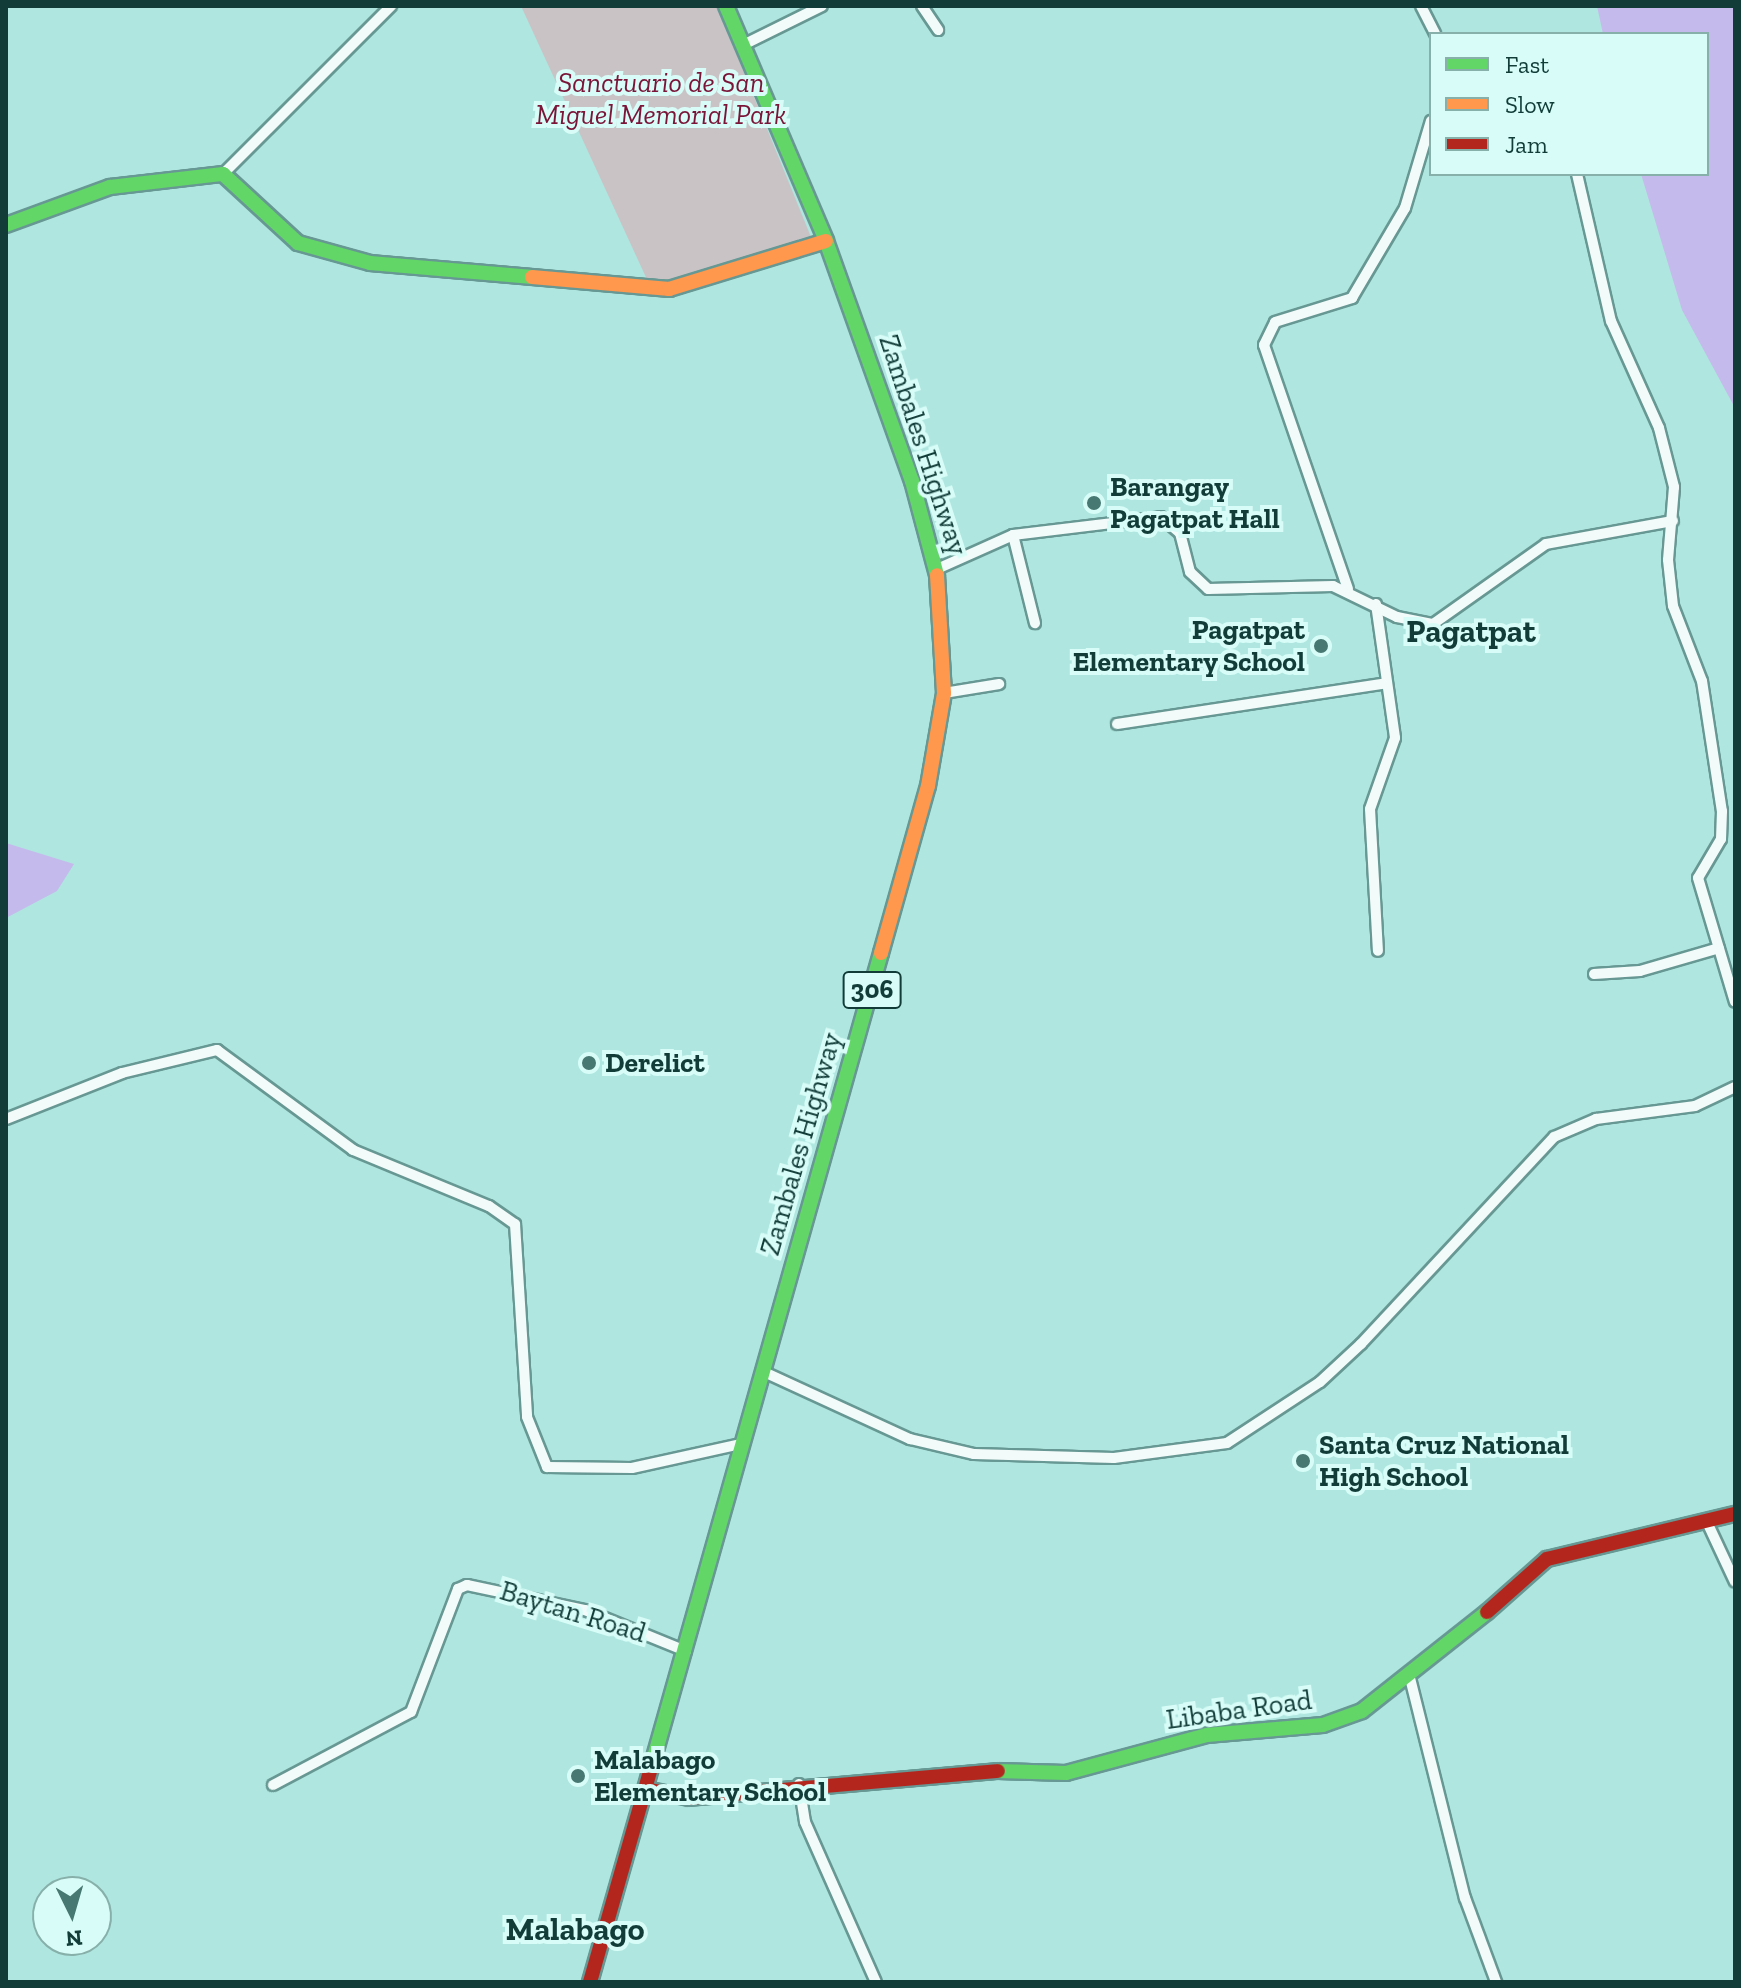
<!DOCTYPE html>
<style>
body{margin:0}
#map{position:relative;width:1741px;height:1988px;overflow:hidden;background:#afe6df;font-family:"Zilla Slab",serif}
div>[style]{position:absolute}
.green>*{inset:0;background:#c9c3c6}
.water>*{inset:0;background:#c4bbec}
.roads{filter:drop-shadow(2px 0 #679893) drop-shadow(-2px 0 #679893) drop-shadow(0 2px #679893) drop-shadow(0 -2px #679893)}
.street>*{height:10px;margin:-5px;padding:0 5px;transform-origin:5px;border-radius:5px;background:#f3fbfa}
.fast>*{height:14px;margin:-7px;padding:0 7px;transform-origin:7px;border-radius:7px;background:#63d668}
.slow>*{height:14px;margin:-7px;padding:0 7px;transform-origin:7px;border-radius:7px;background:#ff974d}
.jam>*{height:14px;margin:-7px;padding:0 7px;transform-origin:7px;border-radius:7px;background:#b3261e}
.dots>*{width:22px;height:22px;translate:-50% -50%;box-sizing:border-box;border:4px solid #d8fdf8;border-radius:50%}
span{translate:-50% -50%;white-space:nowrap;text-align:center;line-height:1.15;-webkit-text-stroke:8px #d8fdf8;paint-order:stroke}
.shield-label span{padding:2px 6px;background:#d8fdf8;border:2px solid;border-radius:6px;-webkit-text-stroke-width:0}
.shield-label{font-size:26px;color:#113c38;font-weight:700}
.park-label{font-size:28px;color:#7a1538;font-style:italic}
.street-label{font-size:28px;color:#113c38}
.poi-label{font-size:28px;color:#113c38;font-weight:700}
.left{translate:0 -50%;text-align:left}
.right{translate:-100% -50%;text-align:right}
.quarter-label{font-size:32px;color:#113c38;font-weight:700}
.frame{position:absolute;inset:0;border:8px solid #113c38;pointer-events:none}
.legend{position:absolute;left:1429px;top:32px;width:280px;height:144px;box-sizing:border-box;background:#d8fdf8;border:2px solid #88b0ab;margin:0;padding:10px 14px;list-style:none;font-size:24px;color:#113c38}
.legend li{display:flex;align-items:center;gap:16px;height:40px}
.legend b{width:40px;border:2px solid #88b0ab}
.north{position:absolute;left:32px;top:1876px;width:80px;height:80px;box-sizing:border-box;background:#d8fdf8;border:2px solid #88b0ab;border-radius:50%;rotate:175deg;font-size:22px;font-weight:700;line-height:32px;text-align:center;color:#113c38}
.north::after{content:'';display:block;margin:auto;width:28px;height:36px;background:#487872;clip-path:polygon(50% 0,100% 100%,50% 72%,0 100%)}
</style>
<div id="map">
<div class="green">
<div style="clip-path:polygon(521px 6px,717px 6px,811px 237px,719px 272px,650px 286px)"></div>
</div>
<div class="water">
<div style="clip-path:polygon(1597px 6px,1735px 6px,1735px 408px,1682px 310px,1641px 174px,1707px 174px,1707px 34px,1603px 34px)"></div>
<div style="clip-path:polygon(6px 843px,74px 864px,57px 891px,6px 918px)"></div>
</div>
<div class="roads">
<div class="street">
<div style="left:922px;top:6px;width:29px;rotate:56deg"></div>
<div style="left:1421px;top:6px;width:31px;rotate:63deg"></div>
<div style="left:743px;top:45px;width:88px;rotate:-26.3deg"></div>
<div style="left:223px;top:174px;width:238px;rotate:-45deg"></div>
<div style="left:1577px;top:174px;width:151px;rotate:77deg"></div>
<div style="left:1611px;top:321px;width:117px;rotate:65.8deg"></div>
<div style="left:1659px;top:428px;width:61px;rotate:75.7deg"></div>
<div style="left:1674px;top:487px;width:73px;rotate:94.7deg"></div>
<div style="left:1668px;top:560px;width:46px;rotate:83.8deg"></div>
<div style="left:1673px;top:606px;width:80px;rotate:68.9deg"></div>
<div style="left:1702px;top:681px;width:132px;rotate:81.3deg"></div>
<div style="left:1722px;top:811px;width:28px;rotate:92deg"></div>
<div style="left:1721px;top:839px;width:45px;rotate:120.5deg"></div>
<div style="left:1698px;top:878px;width:129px;rotate:73.4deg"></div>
<div style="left:1013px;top:535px;width:91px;rotate:76deg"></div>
<div style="left:937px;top:569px;width:83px;rotate:-24.1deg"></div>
<div style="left:1013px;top:535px;width:149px;rotate:-6.9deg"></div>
<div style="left:1161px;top:517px;width:25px;rotate:40deg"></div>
<div style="left:1180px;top:533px;width:40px;rotate:75.6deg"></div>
<div style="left:1190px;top:572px;width:25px;rotate:43deg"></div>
<div style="left:1208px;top:589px;width:125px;rotate:-1.4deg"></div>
<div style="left:1333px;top:586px;width:71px;rotate:25.8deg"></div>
<div style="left:1397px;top:617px;width:37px;rotate:11deg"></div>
<div style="left:1433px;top:624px;width:138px;rotate:-35.3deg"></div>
<div style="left:1546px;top:544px;width:129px;rotate:-10.3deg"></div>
<div style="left:1348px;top:589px;width:258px;rotate:-109deg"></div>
<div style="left:1264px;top:345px;width:25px;rotate:-64deg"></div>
<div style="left:1275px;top:322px;width:81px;rotate:-17.3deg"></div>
<div style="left:1352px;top:298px;width:104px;rotate:-59.5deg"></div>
<div style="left:1405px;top:208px;width:91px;rotate:-73.4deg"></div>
<div style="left:1376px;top:604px;width:135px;rotate:81.9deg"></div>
<div style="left:1395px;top:738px;width:75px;rotate:109.4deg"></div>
<div style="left:1370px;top:809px;width:142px;rotate:86.8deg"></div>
<div style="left:944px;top:693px;width:56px;rotate:-9.3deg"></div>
<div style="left:1117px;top:724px;width:269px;rotate:-8.6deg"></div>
<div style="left:1594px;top:974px;width:46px;rotate:-3.7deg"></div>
<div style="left:1640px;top:971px;width:82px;rotate:-16.2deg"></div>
<div style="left:6px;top:1119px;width:125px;rotate:-21.6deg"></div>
<div style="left:122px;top:1073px;width:98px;rotate:-13.6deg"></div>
<div style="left:217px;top:1050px;width:169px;rotate:36.3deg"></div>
<div style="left:353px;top:1150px;width:147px;rotate:22.4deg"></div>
<div style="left:489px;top:1206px;width:32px;rotate:35deg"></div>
<div style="left:515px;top:1224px;width:193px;rotate:86.4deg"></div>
<div style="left:527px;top:1417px;width:54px;rotate:68.2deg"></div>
<div style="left:547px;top:1467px;width:85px;rotate:0.7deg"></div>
<div style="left:632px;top:1468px;width:112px;rotate:-12.4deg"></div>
<div style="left:764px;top:1372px;width:161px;rotate:24.7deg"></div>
<div style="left:910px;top:1439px;width:66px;rotate:13.2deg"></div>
<div style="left:974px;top:1454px;width:140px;rotate:1.6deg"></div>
<div style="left:1114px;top:1458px;width:114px;rotate:-7.6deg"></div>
<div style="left:1227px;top:1443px;width:111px;rotate:-33.3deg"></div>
<div style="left:1320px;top:1382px;width:56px;rotate:-42.8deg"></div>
<div style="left:1361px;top:1344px;width:283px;rotate:-47deg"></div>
<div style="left:1554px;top:1137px;width:46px;rotate:-23.2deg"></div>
<div style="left:1596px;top:1119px;width:100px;rotate:-7.5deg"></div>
<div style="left:1695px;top:1106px;width:44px;rotate:-25.4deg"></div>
<div style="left:1706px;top:1520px;width:68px;rotate:64.9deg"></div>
<div style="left:1410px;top:1678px;width:227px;rotate:76deg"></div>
<div style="left:1465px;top:1898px;width:90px;rotate:69.7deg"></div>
<div style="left:799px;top:1784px;width:38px;rotate:81deg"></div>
<div style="left:805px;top:1822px;width:175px;rotate:66.1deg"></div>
<div style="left:273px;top:1785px;width:156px;rotate:-27.9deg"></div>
<div style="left:411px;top:1712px;width:132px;rotate:-69.1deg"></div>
<div style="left:458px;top:1589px;width:10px;rotate:-24deg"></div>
<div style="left:467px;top:1585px;width:121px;rotate:12deg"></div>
<div style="left:585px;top:1610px;width:109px;rotate:22.1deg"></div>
</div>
<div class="fast">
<div style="left:726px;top:6px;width:255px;rotate:66.9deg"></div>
<div style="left:826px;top:241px;width:255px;rotate:70.3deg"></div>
<div style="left:912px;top:481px;width:97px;rotate:75.1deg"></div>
<div style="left:6px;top:225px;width:111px;rotate:-20.1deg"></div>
<div style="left:110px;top:187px;width:114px;rotate:-6.6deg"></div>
<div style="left:223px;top:174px;width:102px;rotate:42.6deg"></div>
<div style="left:298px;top:243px;width:75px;rotate:15.5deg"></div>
<div style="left:370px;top:263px;width:163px;rotate:4.9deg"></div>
<div style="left:651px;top:1768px;width:847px;rotate:-74.24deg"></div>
<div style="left:998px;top:1771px;width:68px;rotate:1.7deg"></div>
<div style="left:1066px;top:1773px;width:146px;rotate:-15.1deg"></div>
<div style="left:1207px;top:1735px;width:116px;rotate:-4.9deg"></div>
<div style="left:1323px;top:1725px;width:41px;rotate:-19.7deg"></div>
<div style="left:1362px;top:1711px;width:159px;rotate:-38.4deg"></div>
</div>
<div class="slow">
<div style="left:532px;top:277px;width:138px;rotate:5deg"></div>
<div style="left:669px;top:289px;width:164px;rotate:-17deg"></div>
<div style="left:881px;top:953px;width:173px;rotate:-74.3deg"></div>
<div style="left:928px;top:786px;width:94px;rotate:-80.2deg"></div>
<div style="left:944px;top:693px;width:118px;rotate:-93.4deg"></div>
</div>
<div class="jam">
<div style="left:1487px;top:1612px;width:80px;rotate:-41.5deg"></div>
<div style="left:1547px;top:1559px;width:193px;rotate:-13.5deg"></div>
<div style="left:646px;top:1789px;width:44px;rotate:11.8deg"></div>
<div style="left:689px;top:1798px;width:310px;rotate:-5deg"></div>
<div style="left:590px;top:1982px;width:223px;rotate:-74.1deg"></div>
</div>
</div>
<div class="dots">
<div style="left:1094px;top:503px;background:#487872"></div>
<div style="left:1321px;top:646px;background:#487872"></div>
<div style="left:589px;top:1063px;background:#487872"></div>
<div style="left:1303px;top:1461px;background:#487872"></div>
<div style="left:578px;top:1776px;background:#487872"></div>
</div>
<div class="shield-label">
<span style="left:872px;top:990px">306</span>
</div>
<div class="park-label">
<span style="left:661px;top:99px">Sanctuario de San<br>Miguel Memorial Park</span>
</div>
<div class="street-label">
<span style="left:923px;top:445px;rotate:72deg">Zambales Highway</span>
<span style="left:801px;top:1144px;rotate:-74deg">Zambales Highway</span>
<span style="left:573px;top:1612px;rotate:17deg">Baytan Road</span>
<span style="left:1239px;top:1710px;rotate:-8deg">Libaba Road</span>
</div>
<div class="poi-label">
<span class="left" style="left:1110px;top:503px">Barangay<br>Pagatpat Hall</span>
<span class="right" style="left:1305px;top:646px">Pagatpat<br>Elementary School</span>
<span class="left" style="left:605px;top:1063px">Derelict</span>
<span class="left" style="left:1319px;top:1461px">Santa Cruz National<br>High School</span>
<span class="left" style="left:594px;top:1776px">Malabago<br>Elementary School</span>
</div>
<div class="quarter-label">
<span style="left:1471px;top:631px">Pagatpat</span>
<span style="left:575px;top:1929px">Malabago</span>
</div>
<div class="frame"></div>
<ul class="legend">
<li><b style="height:10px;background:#63d668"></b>Fast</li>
<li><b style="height:10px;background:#ff974d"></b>Slow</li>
<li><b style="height:10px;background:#b3261e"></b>Jam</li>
</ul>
<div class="north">N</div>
</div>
